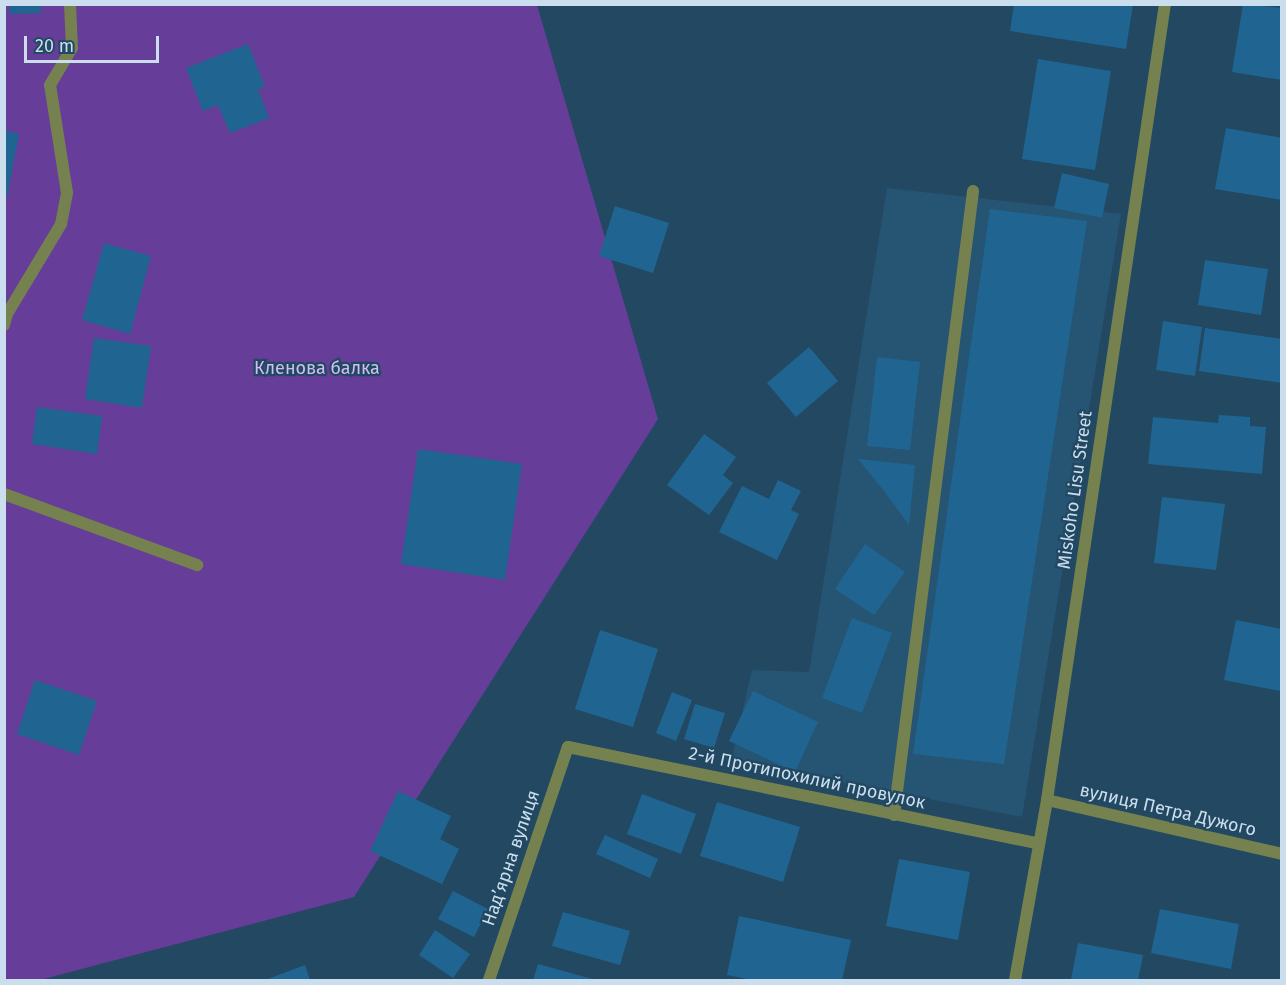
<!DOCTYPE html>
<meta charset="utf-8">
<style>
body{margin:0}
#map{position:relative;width:1286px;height:985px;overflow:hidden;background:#224862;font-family:"Fira Sans",sans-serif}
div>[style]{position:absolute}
.built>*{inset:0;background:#265473}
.green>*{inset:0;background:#663d99}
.building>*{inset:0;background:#206591}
.lane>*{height:12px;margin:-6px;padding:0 6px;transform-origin:6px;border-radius:6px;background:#758250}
.street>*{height:12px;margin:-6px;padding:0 6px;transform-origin:6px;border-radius:6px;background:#758250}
span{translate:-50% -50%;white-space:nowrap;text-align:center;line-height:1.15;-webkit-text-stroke:4.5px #224862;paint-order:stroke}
.park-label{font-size:18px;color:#d0bdf2}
.street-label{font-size:18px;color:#cadeee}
.frame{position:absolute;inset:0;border:6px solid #cadeee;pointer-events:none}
.scale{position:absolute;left:24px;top:36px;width:135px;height:27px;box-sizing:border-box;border:3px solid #cadeee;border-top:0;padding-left:8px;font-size:18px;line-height:21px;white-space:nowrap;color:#cadeee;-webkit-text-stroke:4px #224862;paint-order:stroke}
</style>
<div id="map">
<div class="built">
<div style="clip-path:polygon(887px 188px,1121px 214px,1022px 817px,731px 761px,752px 670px,809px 672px)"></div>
</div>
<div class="green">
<div style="clip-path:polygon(5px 5px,537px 5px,658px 419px,354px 897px,40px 980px,5px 980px)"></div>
</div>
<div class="building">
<div style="clip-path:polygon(9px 4px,41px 4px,41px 13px,10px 14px)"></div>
<div style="clip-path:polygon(1014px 4px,1133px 4px,1126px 49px,1010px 31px)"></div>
<div style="clip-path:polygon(1243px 4px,1282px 8px,1282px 80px,1232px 72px)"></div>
<div style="clip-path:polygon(248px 44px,265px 87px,258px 89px,269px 118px,230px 133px,218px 105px,203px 111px,186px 68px)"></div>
<div style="clip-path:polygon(1038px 59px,1111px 71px,1095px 170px,1022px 159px)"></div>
<div style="clip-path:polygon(1226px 128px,1282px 138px,1282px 200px,1215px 189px)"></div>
<div style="clip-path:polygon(4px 130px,19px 134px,7px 197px,4px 196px)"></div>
<div style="clip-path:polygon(1062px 173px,1109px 184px,1102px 218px,1054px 208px)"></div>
<div style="clip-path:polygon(615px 206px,669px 223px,653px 273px,599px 256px)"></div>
<div style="clip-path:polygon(990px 209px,1087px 221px,1004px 764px,913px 754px)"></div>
<div style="clip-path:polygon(104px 243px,151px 256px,130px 334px,82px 320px)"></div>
<div style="clip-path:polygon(1205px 260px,1268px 269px,1261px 315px,1198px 305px)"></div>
<div style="clip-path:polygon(1163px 321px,1202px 327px,1195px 376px,1156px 370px)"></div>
<div style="clip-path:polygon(1205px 328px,1282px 339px,1282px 383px,1199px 371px)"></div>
<div style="clip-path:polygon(94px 338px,151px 346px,142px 408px,85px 399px)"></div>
<div style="clip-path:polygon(809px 347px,838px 381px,796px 417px,767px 383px)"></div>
<div style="clip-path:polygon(877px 357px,920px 362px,910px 450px,867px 446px)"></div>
<div style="clip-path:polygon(37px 407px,102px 416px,97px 454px,32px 444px)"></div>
<div style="clip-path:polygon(1219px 415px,1250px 417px,1250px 426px,1266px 427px,1262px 474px,1148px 464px,1153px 417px,1218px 423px)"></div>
<div style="clip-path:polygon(704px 434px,736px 457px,723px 475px,733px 483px,709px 515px,667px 485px)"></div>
<div style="clip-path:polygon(418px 449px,522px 464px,505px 580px,401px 564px)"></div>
<div style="clip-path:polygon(858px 459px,915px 465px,909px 525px,884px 491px)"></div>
<div style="clip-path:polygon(778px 480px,801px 491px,791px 510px,799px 514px,777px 560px,719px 532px,742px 486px,769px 499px)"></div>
<div style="clip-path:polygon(1162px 497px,1225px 504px,1216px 570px,1154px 563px)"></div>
<div style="clip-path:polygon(865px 544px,905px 572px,874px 615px,835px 589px)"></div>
<div style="clip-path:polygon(852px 618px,892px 633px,862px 713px,822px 698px)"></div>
<div style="clip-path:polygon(1236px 620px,1282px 629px,1280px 691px,1224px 680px)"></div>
<div style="clip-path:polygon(600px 630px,658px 649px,633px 727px,575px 709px)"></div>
<div style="clip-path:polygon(35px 680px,97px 701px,79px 755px,17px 734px)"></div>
<div style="clip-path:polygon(753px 691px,818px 722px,795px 772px,729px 741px)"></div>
<div style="clip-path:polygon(672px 692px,692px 700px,676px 741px,656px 733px)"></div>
<div style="clip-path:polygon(695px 704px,725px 713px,714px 748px,684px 739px)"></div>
<div style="clip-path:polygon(398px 791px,451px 816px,440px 839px,459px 849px,442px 884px,370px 851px)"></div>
<div style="clip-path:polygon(642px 794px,696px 814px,681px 854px,627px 834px)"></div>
<div style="clip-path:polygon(717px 802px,800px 827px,783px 882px,700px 856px)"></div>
<div style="clip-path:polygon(605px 835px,658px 859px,650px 878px,596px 854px)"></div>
<div style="clip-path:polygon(899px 859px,970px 872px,958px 940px,886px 926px)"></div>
<div style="clip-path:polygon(453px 891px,488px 909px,474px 937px,438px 919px)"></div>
<div style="clip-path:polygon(1160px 909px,1239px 924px,1231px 969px,1151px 953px)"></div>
<div style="clip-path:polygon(563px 912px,630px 931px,620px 965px,552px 946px)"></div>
<div style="clip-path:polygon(739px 916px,851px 940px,842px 980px,752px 980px,727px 975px)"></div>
<div style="clip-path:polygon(435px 930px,470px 954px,453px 978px,419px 955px)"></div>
<div style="clip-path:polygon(1078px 943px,1143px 955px,1138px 980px,1071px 980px)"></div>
<div style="clip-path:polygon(538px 964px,596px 980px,533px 980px)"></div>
<div style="clip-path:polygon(305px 965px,310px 980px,265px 980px)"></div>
</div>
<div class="lane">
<div style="left:4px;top:494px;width:206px;rotate:20.2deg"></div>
<div style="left:894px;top:815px;width:629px;rotate:-82.78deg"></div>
</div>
<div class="street">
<div style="left:4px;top:325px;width:11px;rotate:-75deg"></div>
<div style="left:7px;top:314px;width:105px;rotate:-59deg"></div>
<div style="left:61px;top:224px;width:32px;rotate:-79deg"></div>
<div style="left:67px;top:193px;width:109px;rotate:-98.9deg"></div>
<div style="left:50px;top:85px;width:43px;rotate:-59.3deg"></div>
<div style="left:72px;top:48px;width:44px;rotate:-92.6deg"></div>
<div style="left:1047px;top:800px;width:241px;rotate:12.9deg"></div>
<div style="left:489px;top:980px;width:246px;rotate:-71.3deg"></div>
<div style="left:568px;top:747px;width:481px;rotate:11.6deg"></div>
<div style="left:1015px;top:980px;width:183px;rotate:-79.9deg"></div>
<div style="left:1047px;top:800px;width:805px;rotate:-81.57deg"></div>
</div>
<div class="park-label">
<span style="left:317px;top:368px">Кленова балка</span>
</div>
<div class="street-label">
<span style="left:1075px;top:490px;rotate:-82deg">Miskoho Lisu Street</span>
<span style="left:807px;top:778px;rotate:12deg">2-й Протипохилий провулок</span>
<span style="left:1168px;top:810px;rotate:13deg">вулиця Петра Дужого</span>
<span style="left:511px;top:858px;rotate:-71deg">Надʼярна вулиця</span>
</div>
<div class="frame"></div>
<div class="scale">20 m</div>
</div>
